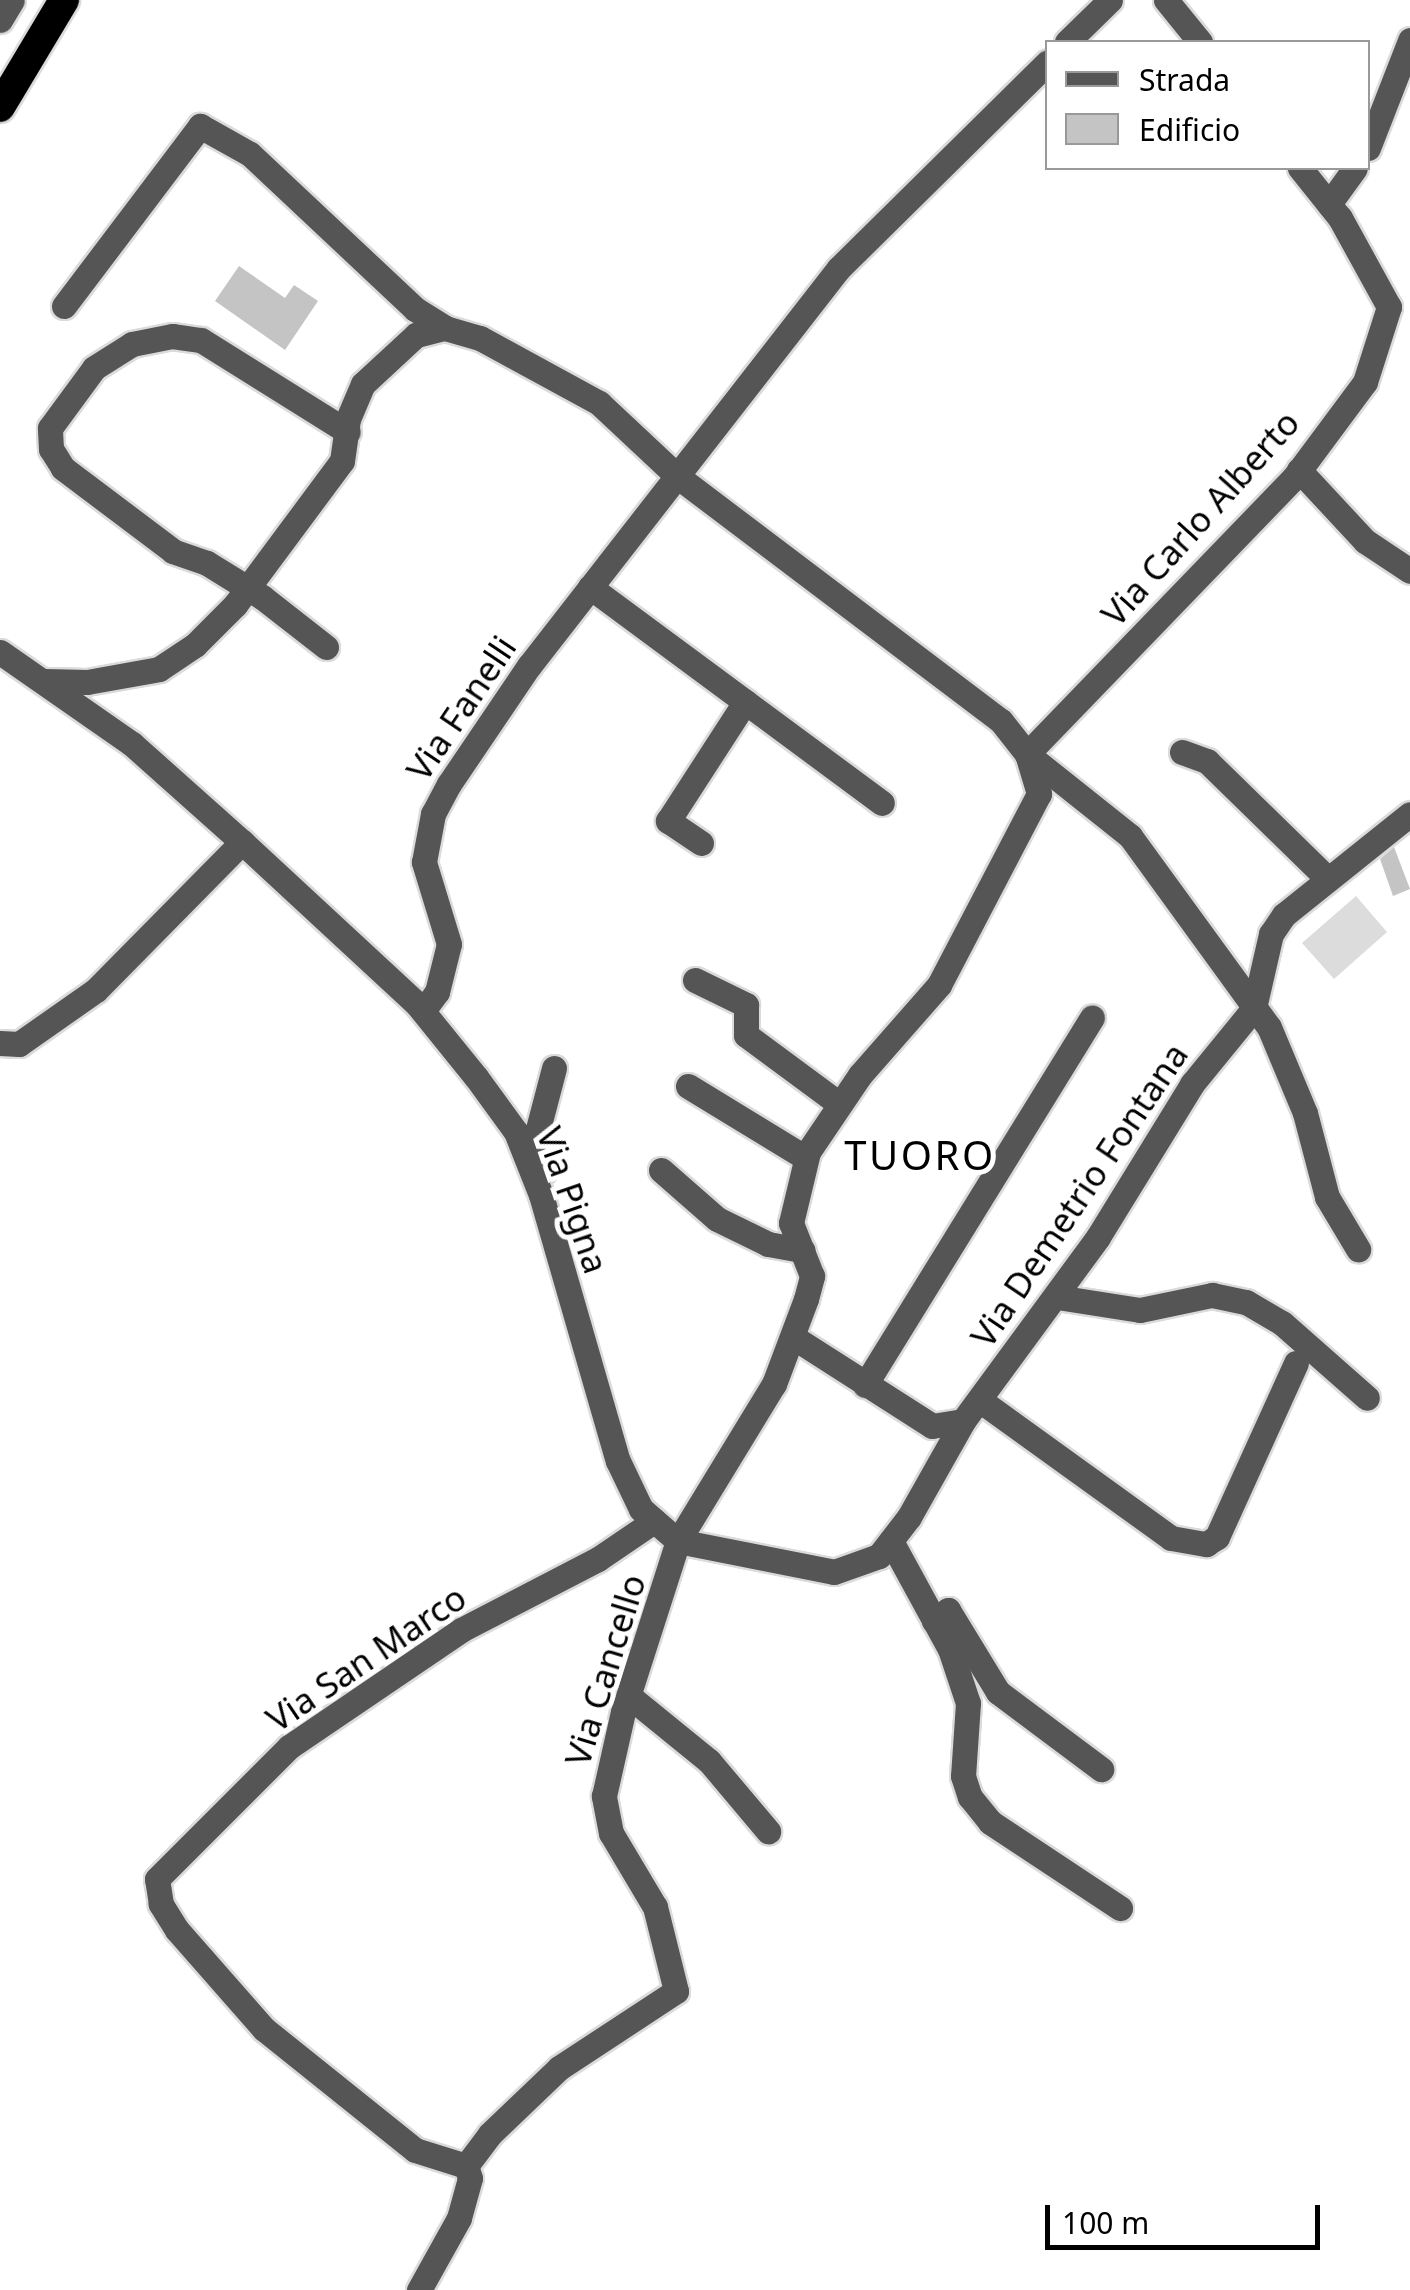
<!DOCTYPE html>
<style>
body{margin:0}
#map{position:relative;width:1410px;height:2290px;overflow:hidden;background:#fff;font-family:"Noto Sans",sans-serif}
div>[style]{position:absolute}
.green>*{inset:0;background:#dcdcdc}
.building>*{inset:0;background:#c4c4c4}
.roads{filter:drop-shadow(2px 0 #dbdbdb) drop-shadow(-2px 0 #dbdbdb) drop-shadow(0 2px #dbdbdb) drop-shadow(0 -2px #dbdbdb)}
.minor>*{height:25px;margin:-12.5px;padding:0 12.5px;transform-origin:12.5px;border-radius:12.5px;background:#555}
.highway>*{height:30px;margin:-15px;padding:0 15px;transform-origin:15px;border-radius:15px;background:#000}
span{translate:-50% -50%;white-space:nowrap;text-align:center;line-height:1.15;-webkit-text-stroke:10px #fff;paint-order:stroke}
.street-label{font-size:35px;color:#000}
.quarter-label{font-size:40px;color:#000;letter-spacing:2.5px}
.legend{position:absolute;left:1045px;top:40px;width:325px;height:130px;box-sizing:border-box;background:#fff;border:2px solid #999;margin:0;padding:12px 18px;list-style:none;font-size:30px;color:#000}
.legend li{display:flex;align-items:center;gap:20px;height:50px}
.legend b{width:50px;border:2px solid #999}
.scale{position:absolute;left:1045px;top:2205px;width:275px;height:45px;box-sizing:border-box;border:5px solid #000;border-top:0;padding-left:12px;font-size:30px;line-height:35px;white-space:nowrap;color:#000;-webkit-text-stroke:8px #fff;paint-order:stroke}
</style>
<div id="map">
<div class="green">
<div style="clip-path:polygon(1356px 896px,1387px 932px,1334px 979px,1302px 943px)"></div>
</div>
<div class="building">
<div style="clip-path:polygon(239px 266px,285px 298px,294px 285px,318px 301px,285px 350px,215px 301px)"></div>
<div style="clip-path:polygon(1394px 847px,1410px 889px,1393px 896px,1380px 859px)"></div>
</div>
<div class="roads">
<div class="minor">
<div style="left:1166px;top:0;width:54px;rotate:51deg"></div>
<div style="left:0;top:20px;width:23px;rotate:-59deg"></div>
<div style="left:1067px;top:42px;width:60px;rotate:-44.3deg"></div>
<div style="left:1368px;top:148px;width:116px;rotate:-68.7deg"></div>
<div style="left:1329px;top:204px;width:44px;rotate:-54.2deg"></div>
<div style="left:64px;top:306px;width:226px;rotate:-52.9deg"></div>
<div style="left:200px;top:126px;width:57px;rotate:29.2deg"></div>
<div style="left:250px;top:154px;width:226px;rotate:43.2deg"></div>
<div style="left:415px;top:309px;width:36px;rotate:32deg"></div>
<div style="left:1299px;top:470px;width:97px;rotate:47.1deg"></div>
<div style="left:1365px;top:541px;width:54px;rotate:33.7deg"></div>
<div style="left:590px;top:587px;width:363px;rotate:36.5deg"></div>
<div style="left:326px;top:647px;width:81px;rotate:-142deg"></div>
<div style="left:262px;top:597px;width:65px;rotate:-148.3deg"></div>
<div style="left:207px;top:563px;width:36px;rotate:-161deg"></div>
<div style="left:173px;top:551px;width:138px;rotate:-143deg"></div>
<div style="left:63px;top:468px;width:22px;rotate:-122deg"></div>
<div style="left:51px;top:449px;width:21px;rotate:-93deg"></div>
<div style="left:50px;top:428px;width:74px;rotate:-53.7deg"></div>
<div style="left:94px;top:368px;width:45px;rotate:-32.3deg"></div>
<div style="left:132px;top:344px;width:41px;rotate:-11.3deg"></div>
<div style="left:172px;top:336px;width:29px;rotate:8deg"></div>
<div style="left:201px;top:340px;width:173px;rotate:32deg"></div>
<div style="left:0;top:652px;width:161px;rotate:34.9deg"></div>
<div style="left:132px;top:744px;width:147px;rotate:41.7deg"></div>
<div style="left:242px;top:842px;width:237px;rotate:42.8deg"></div>
<div style="left:416px;top:1003px;width:95px;rotate:51deg"></div>
<div style="left:476px;top:1077px;width:68px;rotate:54deg"></div>
<div style="left:516px;top:1132px;width:68px;rotate:68.4deg"></div>
<div style="left:541px;top:1195px;width:277px;rotate:73.9deg"></div>
<div style="left:618px;top:1461px;width:53px;rotate:64.4deg"></div>
<div style="left:641px;top:1509px;width:49px;rotate:40.9deg"></div>
<div style="left:678px;top:1541px;width:159px;rotate:11.2deg"></div>
<div style="left:834px;top:1572px;width:48px;rotate:-19.6deg"></div>
<div style="left:879px;top:1556px;width:49px;rotate:-52.4deg"></div>
<div style="left:909px;top:1517px;width:110px;rotate:-60.6deg"></div>
<div style="left:963px;top:1421px;width:228px;rotate:-53.7deg"></div>
<div style="left:1098px;top:1237px;width:180px;rotate:-58.4deg"></div>
<div style="left:1192px;top:1084px;width:98px;rotate:-50.8deg"></div>
<div style="left:45px;top:681px;width:42px;rotate:1.4deg"></div>
<div style="left:87px;top:682px;width:73px;rotate:-10.2deg"></div>
<div style="left:159px;top:669px;width:43px;rotate:-33.7deg"></div>
<div style="left:195px;top:645px;width:57px;rotate:-45deg"></div>
<div style="left:235px;top:605px;width:179px;rotate:-53.4deg"></div>
<div style="left:342px;top:461px;width:42px;rotate:-81.9deg"></div>
<div style="left:348px;top:419px;width:38px;rotate:-67deg"></div>
<div style="left:363px;top:384px;width:72px;rotate:-42.8deg"></div>
<div style="left:416px;top:335px;width:30px;rotate:-14deg"></div>
<div style="left:445px;top:328px;width:36px;rotate:16deg"></div>
<div style="left:480px;top:338px;width:136px;rotate:28.6deg"></div>
<div style="left:599px;top:403px;width:107px;rotate:43.1deg"></div>
<div style="left:677px;top:476px;width:406px;rotate:37.1deg"></div>
<div style="left:1001px;top:721px;width:42px;rotate:51.8deg"></div>
<div style="left:1027px;top:754px;width:132px;rotate:38.5deg"></div>
<div style="left:1130px;top:836px;width:236px;rotate:54deg"></div>
<div style="left:1269px;top:1027px;width:93px;rotate:67.3deg"></div>
<div style="left:1305px;top:1113px;width:87px;rotate:75.3deg"></div>
<div style="left:1327px;top:1197px;width:61px;rotate:59.2deg"></div>
<div style="left:1182px;top:752px;width:27px;rotate:20deg"></div>
<div style="left:1207px;top:761px;width:166px;rotate:44.3deg"></div>
<div style="left:1027px;top:754px;width:383px;rotate:-46deg"></div>
<div style="left:1293px;top:479px;width:121px;rotate:-53.4deg"></div>
<div style="left:1365px;top:382px;width:79px;rotate:-72.3deg"></div>
<div style="left:1389px;top:307px;width:102px;rotate:-118.8deg"></div>
<div style="left:1340px;top:218px;width:64px;rotate:-128.7deg"></div>
<div style="left:701px;top:843px;width:40px;rotate:-146deg"></div>
<div style="left:668px;top:821px;width:142px;rotate:-57.1deg"></div>
<div style="left:695px;top:980px;width:57px;rotate:26.1deg"></div>
<div style="left:746px;top:1005px;width:30px;rotate:90deg"></div>
<div style="left:746px;top:1035px;width:114px;rotate:36.5deg"></div>
<div style="left:1254px;top:1008px;width:76px;rotate:-77.1deg"></div>
<div style="left:1271px;top:934px;width:23px;rotate:-56deg"></div>
<div style="left:1284px;top:915px;width:161px;rotate:-38.7deg"></div>
<div style="left:423px;top:1011px;width:24px;rotate:-54deg"></div>
<div style="left:437px;top:992px;width:49px;rotate:-76deg"></div>
<div style="left:449px;top:944px;width:86px;rotate:-107deg"></div>
<div style="left:424px;top:862px;width:49px;rotate:-79.4deg"></div>
<div style="left:433px;top:814px;width:34px;rotate:-62deg"></div>
<div style="left:449px;top:784px;width:143px;rotate:-55.9deg"></div>
<div style="left:529px;top:666px;width:504px;rotate:-52.09deg"></div>
<div style="left:839px;top:268px;width:293px;rotate:-44.6deg"></div>
<div style="left:0;top:1043px;width:19px;rotate:3deg"></div>
<div style="left:19px;top:1044px;width:94px;rotate:-35deg"></div>
<div style="left:96px;top:990px;width:208px;rotate:-45.4deg"></div>
<div style="left:688px;top:1086px;width:138px;rotate:31.4deg"></div>
<div style="left:661px;top:1170px;width:74px;rotate:41.2deg"></div>
<div style="left:717px;top:1219px;width:57px;rotate:26.1deg"></div>
<div style="left:768px;top:1244px;width:35px;rotate:10deg"></div>
<div style="left:544px;top:1171px;width:42px;rotate:-98.1deg"></div>
<div style="left:538px;top:1129px;width:63px;rotate:-75.3deg"></div>
<div style="left:1057px;top:1297px;width:84px;rotate:8.9deg"></div>
<div style="left:1140px;top:1310px;width:74px;rotate:-11.8deg"></div>
<div style="left:1212px;top:1295px;width:35px;rotate:12deg"></div>
<div style="left:1246px;top:1302px;width:42px;rotate:30.3deg"></div>
<div style="left:1282px;top:1323px;width:113px;rotate:41.4deg"></div>
<div style="left:793px;top:1337px;width:165px;rotate:32.6deg"></div>
<div style="left:932px;top:1426px;width:31px;rotate:-9deg"></div>
<div style="left:865px;top:1385px;width:432px;rotate:-58.3deg"></div>
<div style="left:981px;top:1401px;width:234px;rotate:35.8deg"></div>
<div style="left:1171px;top:1538px;width:36px;rotate:10deg"></div>
<div style="left:1206px;top:1544px;width:13px;rotate:-32deg"></div>
<div style="left:1217px;top:1537px;width:191px;rotate:-65.6deg"></div>
<div style="left:891px;top:1541px;width:123px;rotate:61.4deg"></div>
<div style="left:950px;top:1649px;width:57px;rotate:71.6deg"></div>
<div style="left:968px;top:1703px;width:73px;rotate:93.9deg"></div>
<div style="left:963px;top:1776px;width:22px;rotate:72deg"></div>
<div style="left:970px;top:1797px;width:32px;rotate:51deg"></div>
<div style="left:990px;top:1822px;width:156px;rotate:33.5deg"></div>
<div style="left:934px;top:1621px;width:18px;rotate:-38deg"></div>
<div style="left:948px;top:1610px;width:96px;rotate:58.6deg"></div>
<div style="left:998px;top:1692px;width:129px;rotate:36.8deg"></div>
<div style="left:629px;top:1696px;width:103px;rotate:39.1deg"></div>
<div style="left:709px;top:1761px;width:92px;rotate:49.9deg"></div>
<div style="left:466px;top:2166px;width:53px;rotate:-162.6deg"></div>
<div style="left:415px;top:2150px;width:193px;rotate:-141.3deg"></div>
<div style="left:264px;top:2029px;width:132px;rotate:-131.3deg"></div>
<div style="left:177px;top:1930px;width:31px;rotate:-122deg"></div>
<div style="left:161px;top:1904px;width:25px;rotate:-99deg"></div>
<div style="left:157px;top:1879px;width:187px;rotate:-45deg"></div>
<div style="left:289px;top:1747px;width:208px;rotate:-34.2deg"></div>
<div style="left:461px;top:1630px;width:154px;rotate:-27.4deg"></div>
<div style="left:598px;top:1559px;width:68px;rotate:-34.2deg"></div>
<div style="left:419px;top:2290px;width:82px;rotate:-60.9deg"></div>
<div style="left:459px;top:2218px;width:41px;rotate:-74.6deg"></div>
<div style="left:470px;top:2178px;width:13px;rotate:-108deg"></div>
<div style="left:466px;top:2166px;width:40px;rotate:-53deg"></div>
<div style="left:490px;top:2134px;width:95px;rotate:-43.7deg"></div>
<div style="left:559px;top:2068px;width:140px;rotate:-33.3deg"></div>
<div style="left:676px;top:1991px;width:87px;rotate:-104deg"></div>
<div style="left:655px;top:1907px;width:86px;rotate:-120.7deg"></div>
<div style="left:611px;top:1833px;width:38px;rotate:-101deg"></div>
<div style="left:604px;top:1796px;width:86px;rotate:-77.3deg"></div>
<div style="left:623px;top:1712px;width:180px;rotate:-72.2deg"></div>
<div style="left:678px;top:1541px;width:184px;rotate:-58.6deg"></div>
<div style="left:774px;top:1384px;width:91px;rotate:-69.4deg"></div>
<div style="left:806px;top:1299px;width:24px;rotate:-75deg"></div>
<div style="left:812px;top:1276px;width:57px;rotate:-111.6deg"></div>
<div style="left:791px;top:1223px;width:73px;rotate:-76.5deg"></div>
<div style="left:808px;top:1152px;width:93px;rotate:-56deg"></div>
<div style="left:860px;top:1075px;width:120px;rotate:-48.7deg"></div>
<div style="left:939px;top:985px;width:216px;rotate:-62.4deg"></div>
<div style="left:1039px;top:794px;width:42px;rotate:-106.7deg"></div>
</div>
<div class="highway">
<div style="left:0;top:107px;width:125px;rotate:-59.1deg"></div>
</div>
</div>
<div class="street-label">
<span style="left:1200px;top:518px;rotate:-48deg">Via Carlo Alberto</span>
<span style="left:461px;top:708px;rotate:-56deg">Via Fanelli</span>
<span style="left:1079px;top:1195px;rotate:-56deg">Via Demetrio Fontana</span>
<span style="left:573px;top:1200px;rotate:71deg">Via Pigna</span>
<span style="left:366px;top:1658px;rotate:-34deg">Via San Marco</span>
<span style="left:605px;top:1670px;rotate:-73deg">Via Cancello</span>
</div>
<div class="quarter-label">
<span style="left:920px;top:1155px">TUORO</span>
</div>
<ul class="legend">
<li><b style="height:12px;background:#555"></b>Strada</li>
<li><b style="height:28px;background:#c4c4c4"></b>Edificio</li>
</ul>
<div class="scale">100 m</div>
</div>
